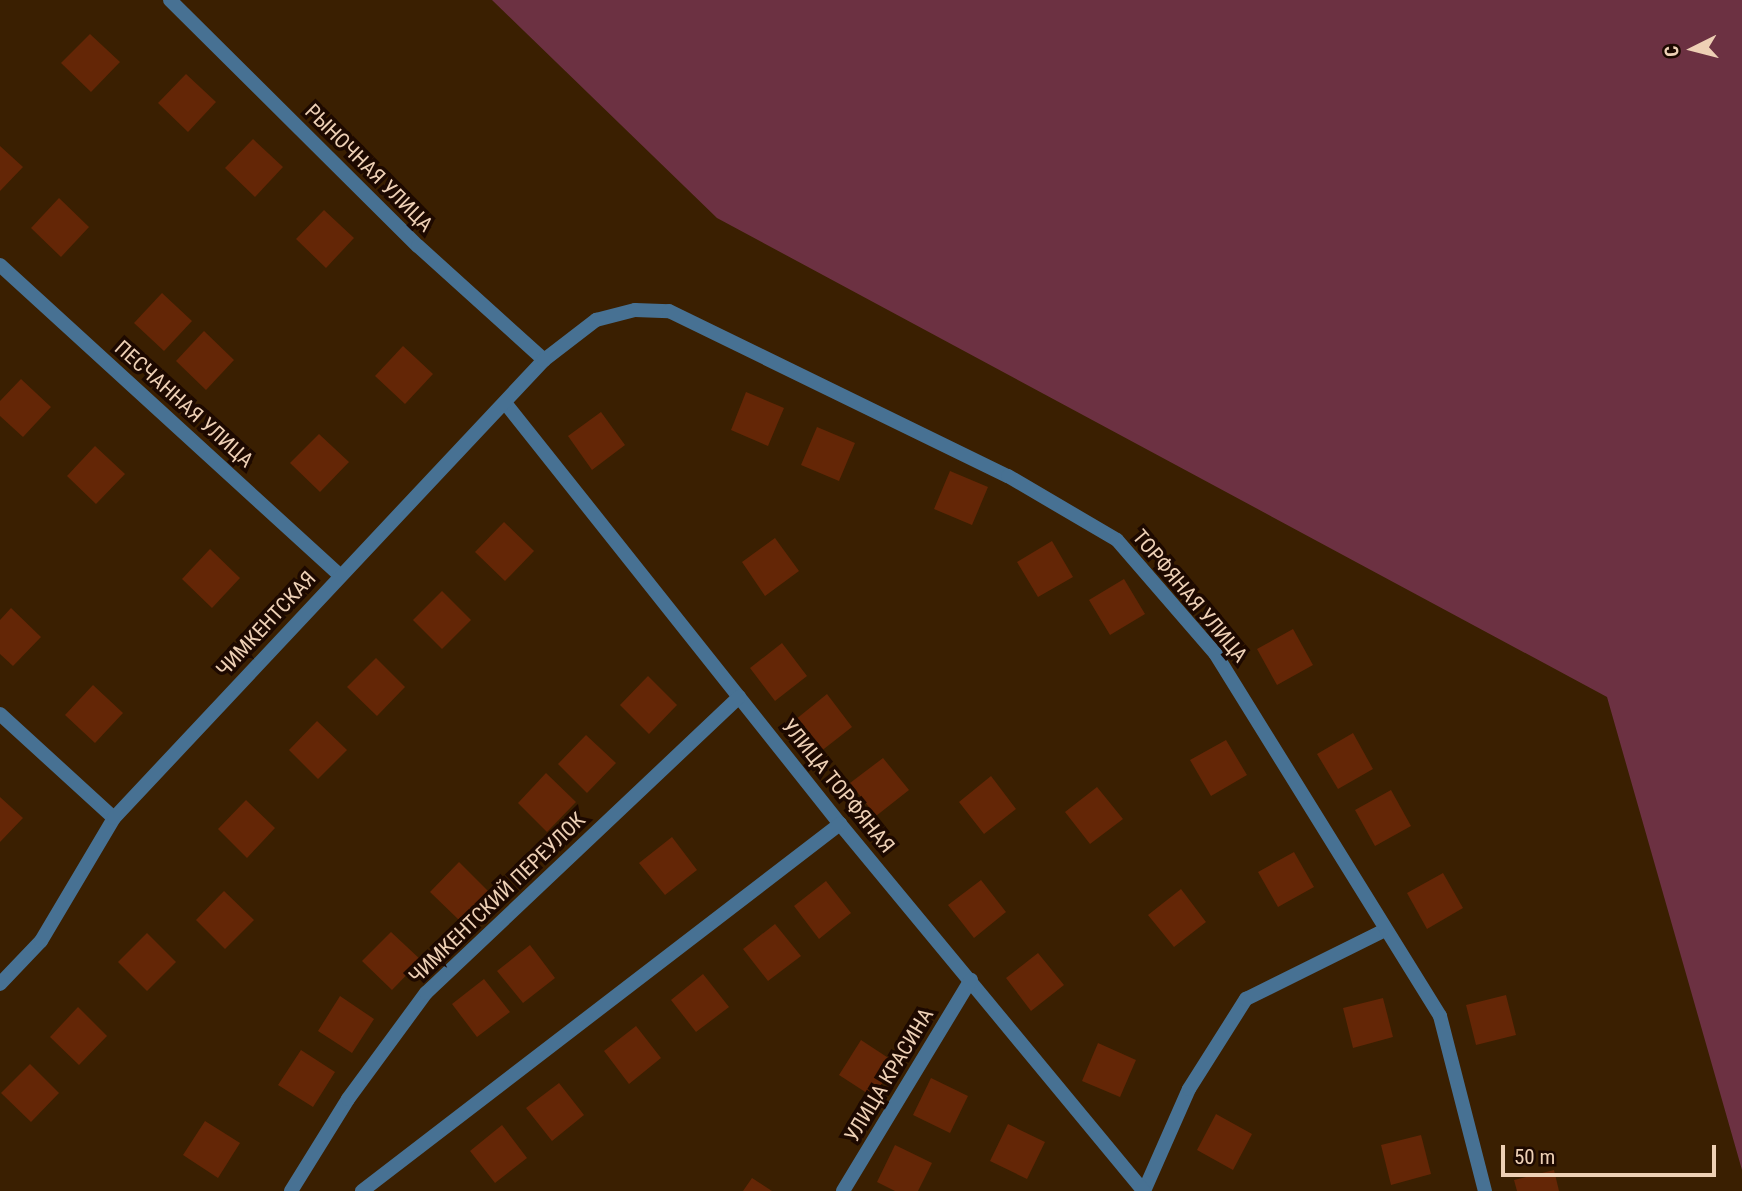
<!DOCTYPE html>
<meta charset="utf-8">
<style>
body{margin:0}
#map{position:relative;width:1742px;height:1191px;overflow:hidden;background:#3a1f01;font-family:"Roboto Condensed",sans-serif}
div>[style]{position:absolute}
.green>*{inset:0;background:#6c3142}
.building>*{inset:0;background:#642606}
.lane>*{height:14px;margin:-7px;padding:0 7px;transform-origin:7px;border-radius:7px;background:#477193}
.street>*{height:14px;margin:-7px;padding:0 7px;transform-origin:7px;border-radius:7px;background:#477193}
span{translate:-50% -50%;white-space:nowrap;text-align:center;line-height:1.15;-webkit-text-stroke:7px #1d0900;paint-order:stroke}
.street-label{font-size:21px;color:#eed0b5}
.north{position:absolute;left:1658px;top:14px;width:70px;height:70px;-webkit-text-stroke:5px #1d0900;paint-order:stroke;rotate:264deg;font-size:19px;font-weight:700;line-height:28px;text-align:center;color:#eed0b5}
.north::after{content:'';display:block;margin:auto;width:24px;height:32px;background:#eed0b5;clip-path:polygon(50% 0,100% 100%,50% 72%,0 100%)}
.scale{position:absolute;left:1501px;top:1145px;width:215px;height:32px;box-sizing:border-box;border:4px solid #eed0b5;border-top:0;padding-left:9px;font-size:21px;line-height:24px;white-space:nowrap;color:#eed0b5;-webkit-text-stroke:5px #1d0900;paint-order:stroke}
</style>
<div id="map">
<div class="green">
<div style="clip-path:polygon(492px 0,1742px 0,1742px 1170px,1607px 697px,717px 218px)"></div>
</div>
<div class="building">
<div style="clip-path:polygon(90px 34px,120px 62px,91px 92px,61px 63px)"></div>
<div style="clip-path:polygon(186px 74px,216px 102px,188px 132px,158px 103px)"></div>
<div style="clip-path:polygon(253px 139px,283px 167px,255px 197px,225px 168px)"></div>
<div style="clip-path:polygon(0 146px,23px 167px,0 191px)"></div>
<div style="clip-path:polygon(59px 198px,89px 227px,61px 257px,31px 228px)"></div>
<div style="clip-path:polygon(324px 210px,354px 238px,326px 268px,296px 239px)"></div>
<div style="clip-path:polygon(162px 293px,192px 321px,164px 351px,134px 323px)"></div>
<div style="clip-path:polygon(204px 331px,234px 360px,206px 390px,176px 361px)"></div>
<div style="clip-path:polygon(403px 346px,433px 374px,405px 404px,375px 376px)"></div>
<div style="clip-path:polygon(21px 379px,51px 407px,23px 437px,0 416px,0 401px)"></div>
<div style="clip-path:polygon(746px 392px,784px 408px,768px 446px,731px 430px)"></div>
<div style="clip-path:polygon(601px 412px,625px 445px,592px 470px,568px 436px)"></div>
<div style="clip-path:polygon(817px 427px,855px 443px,839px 481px,801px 465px)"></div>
<div style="clip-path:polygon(319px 434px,349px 462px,320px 492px,290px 463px)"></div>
<div style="clip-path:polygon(95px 446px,125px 474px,96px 504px,67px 476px)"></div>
<div style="clip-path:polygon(950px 471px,988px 487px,972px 525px,934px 509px)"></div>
<div style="clip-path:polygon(504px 522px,534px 551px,505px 581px,475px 552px)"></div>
<div style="clip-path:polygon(775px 538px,799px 571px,765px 596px,742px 562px)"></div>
<div style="clip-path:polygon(1052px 541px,1073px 577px,1038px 597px,1017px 562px)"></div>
<div style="clip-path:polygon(210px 549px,240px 578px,212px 608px,182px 579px)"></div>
<div style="clip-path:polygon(1124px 579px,1145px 614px,1110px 635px,1089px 600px)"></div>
<div style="clip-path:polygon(442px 591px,471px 620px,442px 649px,413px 620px)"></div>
<div style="clip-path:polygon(11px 608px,41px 637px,13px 666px,0 654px,0 620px)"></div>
<div style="clip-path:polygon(1293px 629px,1313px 665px,1277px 685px,1257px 649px)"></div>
<div style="clip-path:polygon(782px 643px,807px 676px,775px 701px,750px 668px)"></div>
<div style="clip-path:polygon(376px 658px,405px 687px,377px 716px,347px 687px)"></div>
<div style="clip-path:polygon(648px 676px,677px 705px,649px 734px,620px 705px)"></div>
<div style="clip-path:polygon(93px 685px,123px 713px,95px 743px,65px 715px)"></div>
<div style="clip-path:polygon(827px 694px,852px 727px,820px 752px,795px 720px)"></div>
<div style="clip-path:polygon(317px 721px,347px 750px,318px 779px,289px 750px)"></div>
<div style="clip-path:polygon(1353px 733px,1373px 769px,1338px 789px,1317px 754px)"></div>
<div style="clip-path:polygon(586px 735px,616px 763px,587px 793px,558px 764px)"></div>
<div style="clip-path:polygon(1226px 740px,1247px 775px,1211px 796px,1190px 760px)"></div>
<div style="clip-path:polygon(883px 758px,909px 790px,876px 816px,850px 783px)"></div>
<div style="clip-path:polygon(546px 773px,576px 802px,547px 832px,518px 803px)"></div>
<div style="clip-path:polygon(991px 776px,1016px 809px,984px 834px,959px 802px)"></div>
<div style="clip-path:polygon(1097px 787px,1123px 819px,1090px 844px,1065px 812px)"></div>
<div style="clip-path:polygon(1391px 790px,1411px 826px,1375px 846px,1355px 810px)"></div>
<div style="clip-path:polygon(0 797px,23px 818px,0 842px)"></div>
<div style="clip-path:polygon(246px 800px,275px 828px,247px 858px,218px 829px)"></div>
<div style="clip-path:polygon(672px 837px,697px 870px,665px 895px,639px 863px)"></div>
<div style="clip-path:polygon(1294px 852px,1314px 887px,1278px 907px,1258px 872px)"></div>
<div style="clip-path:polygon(459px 862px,488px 891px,459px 920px,430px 892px)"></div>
<div style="clip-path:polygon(1443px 873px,1463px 908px,1427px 929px,1407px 893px)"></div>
<div style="clip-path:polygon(981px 880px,1006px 912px,974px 938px,948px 905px)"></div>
<div style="clip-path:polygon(826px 881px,851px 913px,819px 939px,794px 906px)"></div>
<div style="clip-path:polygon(1181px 889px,1206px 922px,1174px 947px,1148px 915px)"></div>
<div style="clip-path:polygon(224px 891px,254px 920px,225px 949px,196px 920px)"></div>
<div style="clip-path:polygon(775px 924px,801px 956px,768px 981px,743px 949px)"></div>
<div style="clip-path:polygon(391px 932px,421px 960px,392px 990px,362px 961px)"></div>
<div style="clip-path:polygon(147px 933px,176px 962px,147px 991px,118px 962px)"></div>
<div style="clip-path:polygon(530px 945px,555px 978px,523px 1003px,497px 971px)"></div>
<div style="clip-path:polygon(1038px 953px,1064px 985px,1031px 1011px,1006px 978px)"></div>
<div style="clip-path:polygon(703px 974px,729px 1007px,696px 1032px,671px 1000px)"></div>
<div style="clip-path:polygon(484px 979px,510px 1012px,477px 1037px,452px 1004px)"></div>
<div style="clip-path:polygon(1506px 995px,1516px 1035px,1476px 1045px,1466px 1005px)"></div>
<div style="clip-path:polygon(340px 996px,374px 1019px,352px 1053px,318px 1031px)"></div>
<div style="clip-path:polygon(1383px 998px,1393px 1037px,1353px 1048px,1343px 1008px)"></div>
<div style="clip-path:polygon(78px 1007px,107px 1036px,79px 1065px,50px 1037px)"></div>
<div style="clip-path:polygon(636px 1026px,661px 1058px,629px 1084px,604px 1051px)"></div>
<div style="clip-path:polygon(861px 1040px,896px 1063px,873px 1097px,839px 1075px)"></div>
<div style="clip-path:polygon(1098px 1043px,1136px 1060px,1120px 1097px,1082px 1081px)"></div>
<div style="clip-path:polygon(301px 1050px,335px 1072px,313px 1107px,278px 1085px)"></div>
<div style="clip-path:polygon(30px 1064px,59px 1093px,31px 1122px,1px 1093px)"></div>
<div style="clip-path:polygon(931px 1078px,968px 1096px,950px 1133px,913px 1115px)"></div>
<div style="clip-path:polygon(559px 1083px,584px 1115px,552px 1141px,526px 1108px)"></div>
<div style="clip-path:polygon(1216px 1114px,1252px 1134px,1233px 1170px,1197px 1150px)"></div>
<div style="clip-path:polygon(205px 1121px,240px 1143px,218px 1178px,183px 1155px)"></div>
<div style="clip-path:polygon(1008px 1124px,1045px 1142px,1027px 1179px,990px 1161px)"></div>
<div style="clip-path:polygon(502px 1125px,527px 1158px,495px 1183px,470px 1151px)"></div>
<div style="clip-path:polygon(1421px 1135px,1431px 1174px,1391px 1185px,1381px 1145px)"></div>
<div style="clip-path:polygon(895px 1145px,932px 1163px,918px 1191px,895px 1191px,877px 1182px)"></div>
<div style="clip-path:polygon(1554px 1170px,1559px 1191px,1517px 1191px,1514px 1180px)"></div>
<div style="clip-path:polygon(752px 1178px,772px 1191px,743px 1191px)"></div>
</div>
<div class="lane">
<div style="left:1144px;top:1191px;width:111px;rotate:-66.2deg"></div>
<div style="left:1189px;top:1089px;width:107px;rotate:-57.7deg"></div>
<div style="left:1246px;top:999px;width:153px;rotate:-26.4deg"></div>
</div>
<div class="street">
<div style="left:170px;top:0;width:349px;rotate:44.8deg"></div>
<div style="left:418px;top:246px;width:170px;rotate:42.1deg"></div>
<div style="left:0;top:265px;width:460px;rotate:42.4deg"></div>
<div style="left:506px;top:404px;width:537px;rotate:51.51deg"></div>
<div style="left:840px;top:824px;width:477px;rotate:50.4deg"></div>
<div style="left:0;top:714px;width:154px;rotate:42.4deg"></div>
<div style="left:0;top:984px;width:59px;rotate:-46.4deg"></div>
<div style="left:41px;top:941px;width:143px;rotate:-59.3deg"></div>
<div style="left:114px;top:818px;width:628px;rotate:-46.81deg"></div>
<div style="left:544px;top:360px;width:66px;rotate:-37.6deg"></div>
<div style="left:596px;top:320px;width:40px;rotate:-14.4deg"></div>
<div style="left:635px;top:310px;width:34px;rotate:2deg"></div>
<div style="left:669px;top:311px;width:377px;rotate:26deg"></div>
<div style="left:1008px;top:476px;width:126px;rotate:30.4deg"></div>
<div style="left:1117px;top:540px;width:150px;rotate:49.1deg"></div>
<div style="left:1215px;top:653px;width:427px;rotate:58.2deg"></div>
<div style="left:1440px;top:1016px;width:181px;rotate:75.6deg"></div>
<div style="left:291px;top:1191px;width:108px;rotate:-58.2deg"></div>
<div style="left:348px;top:1099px;width:132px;rotate:-53.7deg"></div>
<div style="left:426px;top:993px;width:431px;rotate:-43.4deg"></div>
<div style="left:362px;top:1191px;width:603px;rotate:-37.52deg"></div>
<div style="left:843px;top:1191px;width:247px;rotate:-58.8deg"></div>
</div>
<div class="street-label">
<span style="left:369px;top:168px;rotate:45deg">РЫНОЧНАЯ УЛИЦА</span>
<span style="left:184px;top:404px;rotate:42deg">ПЕСЧАННАЯ УЛИЦА</span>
<span style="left:1190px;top:596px;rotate:50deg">ТОРФЯНАЯ УЛИЦА</span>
<span style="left:266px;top:624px;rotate:-47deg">ЧИМКЕНТСКАЯ</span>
<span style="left:838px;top:786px;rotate:51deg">УЛИЦА ТОРФЯНАЯ</span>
<span style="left:497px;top:898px;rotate:-44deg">ЧИМКЕНТСКИЙ ПЕРЕУЛОК</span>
<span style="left:889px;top:1075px;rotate:-59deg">УЛИЦА КРАСИНА</span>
</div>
<div class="north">С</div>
<div class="scale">50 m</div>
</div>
